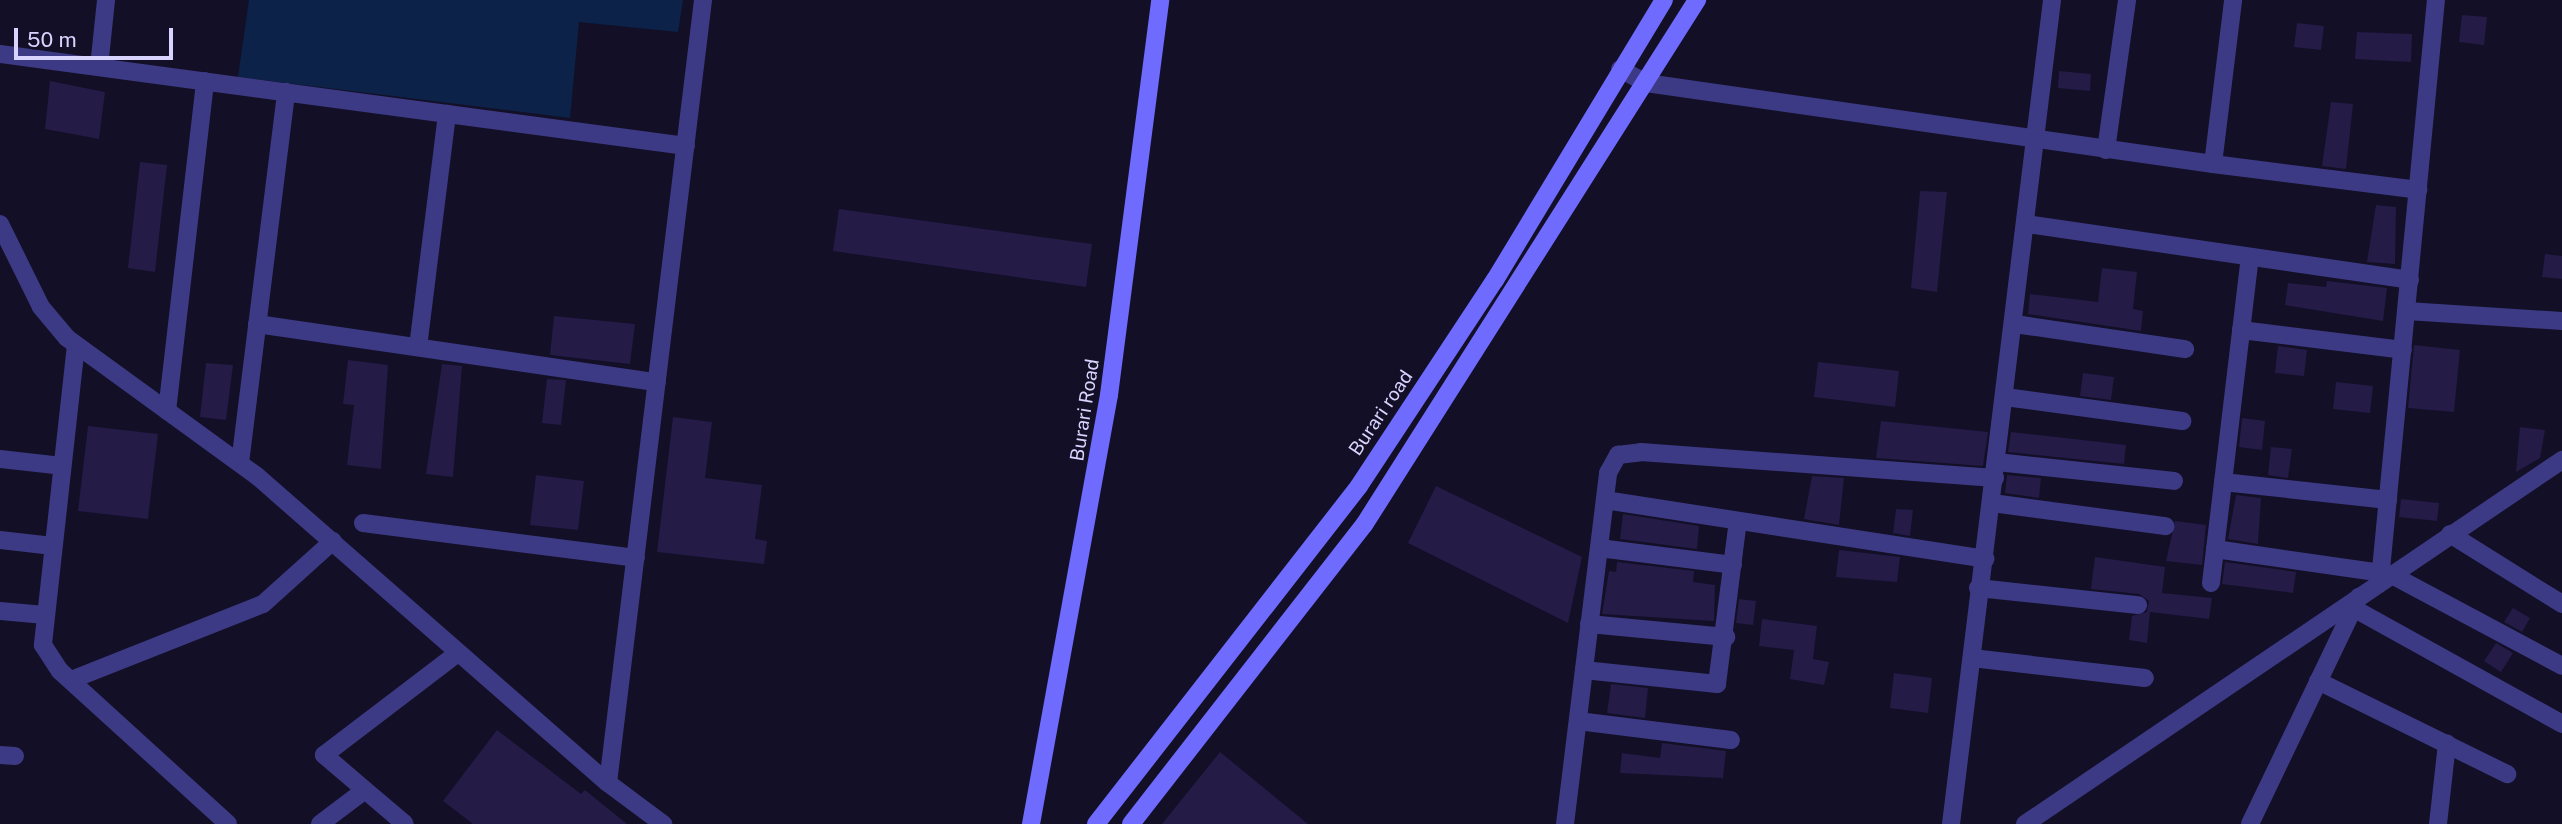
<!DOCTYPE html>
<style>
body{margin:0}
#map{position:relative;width:2562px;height:824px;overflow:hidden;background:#130f26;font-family:"Public Sans",sans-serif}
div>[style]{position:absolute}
.water>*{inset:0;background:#0c2248}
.building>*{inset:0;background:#241b47}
.minor>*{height:18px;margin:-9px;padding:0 9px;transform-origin:9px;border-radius:9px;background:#3d3a85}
.secondary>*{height:18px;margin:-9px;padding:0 9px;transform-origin:9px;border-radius:9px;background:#6f6bff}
span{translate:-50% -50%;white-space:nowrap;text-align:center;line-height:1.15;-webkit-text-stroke:6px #130f26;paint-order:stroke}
.street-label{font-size:19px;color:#d9d4ff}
.scale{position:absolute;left:14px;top:28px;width:159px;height:32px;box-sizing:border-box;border:4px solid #d9d4ff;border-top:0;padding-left:9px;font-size:21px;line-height:24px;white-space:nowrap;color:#d9d4ff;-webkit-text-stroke:5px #130f26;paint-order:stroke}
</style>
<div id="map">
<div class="water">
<div style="clip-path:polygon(249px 0,683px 0,678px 32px,579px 22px,570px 118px,238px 77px)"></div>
</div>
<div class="building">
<div style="clip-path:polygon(2462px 15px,2487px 17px,2484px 45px,2459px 42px)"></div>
<div style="clip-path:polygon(2297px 23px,2324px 26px,2321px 50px,2294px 47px)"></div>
<div style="clip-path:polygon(2357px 32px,2412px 34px,2411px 62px,2355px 59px)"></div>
<div style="clip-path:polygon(2059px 71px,2091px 74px,2090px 91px,2058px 88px)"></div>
<div style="clip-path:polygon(50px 81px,105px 92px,99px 139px,45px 129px)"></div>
<div style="clip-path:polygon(2331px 102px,2353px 104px,2346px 169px,2322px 166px)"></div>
<div style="clip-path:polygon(140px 162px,167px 165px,155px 272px,128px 268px)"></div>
<div style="clip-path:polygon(1920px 191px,1947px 192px,1937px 292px,1911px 288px)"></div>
<div style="clip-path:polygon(2376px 205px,2396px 207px,2395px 264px,2367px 262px)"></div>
<div style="clip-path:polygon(839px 209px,1092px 244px,1086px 287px,833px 251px)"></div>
<div style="clip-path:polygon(2545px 254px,2562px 256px,2562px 279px,2542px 277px)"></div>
<div style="clip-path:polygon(2102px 268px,2137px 272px,2133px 309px,2143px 311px,2141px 331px,2028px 314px,2030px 294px,2098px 302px)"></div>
<div style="clip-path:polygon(2327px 281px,2387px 288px,2383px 321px,2285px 305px,2288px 283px,2326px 287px)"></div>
<div style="clip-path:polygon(554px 316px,635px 324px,630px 364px,550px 355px)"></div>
<div style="clip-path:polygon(2414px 345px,2460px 350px,2454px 412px,2408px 408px)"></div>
<div style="clip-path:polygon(2278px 346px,2307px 350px,2304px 376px,2275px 373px)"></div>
<div style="clip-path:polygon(348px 360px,388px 365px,381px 469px,347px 465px,354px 405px,343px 404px)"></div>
<div style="clip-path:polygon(1818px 362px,1899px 371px,1895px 407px,1814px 397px)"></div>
<div style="clip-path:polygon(206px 363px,233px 365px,226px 420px,200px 417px)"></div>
<div style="clip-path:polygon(442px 364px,462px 366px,453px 477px,426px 474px)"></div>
<div style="clip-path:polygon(2083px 373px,2114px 377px,2111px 400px,2080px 396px)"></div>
<div style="clip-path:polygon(547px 379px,566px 380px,561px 425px,542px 423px)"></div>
<div style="clip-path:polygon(2336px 382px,2373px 386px,2370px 413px,2333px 409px)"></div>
<div style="clip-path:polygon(673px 417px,712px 422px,705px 478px,762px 485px,755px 539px,767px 541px,764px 564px,657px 552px)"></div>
<div style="clip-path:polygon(2242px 418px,2265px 421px,2262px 450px,2239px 447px)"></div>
<div style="clip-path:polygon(1881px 421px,1988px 432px,1983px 466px,1876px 458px)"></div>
<div style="clip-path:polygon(88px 426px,158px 434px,148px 519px,78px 511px)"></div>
<div style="clip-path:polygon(2520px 427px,2545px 430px,2540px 458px,2516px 472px)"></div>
<div style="clip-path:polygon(2011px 432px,2126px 445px,2124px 464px,2008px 452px)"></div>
<div style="clip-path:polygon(2271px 447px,2292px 449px,2288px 478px,2268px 475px)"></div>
<div style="clip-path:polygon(536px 475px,584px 481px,578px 530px,530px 525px)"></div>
<div style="clip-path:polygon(2007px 475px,2041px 478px,2039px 498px,2005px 493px)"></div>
<div style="clip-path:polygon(1812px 476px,1844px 478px,1839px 525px,1804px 519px)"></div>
<div style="clip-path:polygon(1436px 486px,1582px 557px,1568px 623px,1408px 543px)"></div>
<div style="clip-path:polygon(2236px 495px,2261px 498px,2258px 544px,2228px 539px)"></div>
<div style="clip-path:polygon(2401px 499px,2439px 503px,2437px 521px,2399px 517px)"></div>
<div style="clip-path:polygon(1896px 509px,1913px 510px,1910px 536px,1893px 533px)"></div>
<div style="clip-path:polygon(1623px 514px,1699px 526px,1697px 549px,1620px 539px)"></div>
<div style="clip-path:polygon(2175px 521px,2206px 525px,2202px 565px,2166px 561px)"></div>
<div style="clip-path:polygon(1839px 550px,1900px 557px,1897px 582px,1836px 577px)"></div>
<div style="clip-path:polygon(2095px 557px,2165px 567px,2162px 593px,2212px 598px,2209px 619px,2150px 612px,2147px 643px,2129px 640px,2132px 616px,2147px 612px,2149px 601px,2139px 594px,2091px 589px)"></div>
<div style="clip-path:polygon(1617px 562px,1694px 571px,1693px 582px,1715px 585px,1714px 621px,1602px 614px,1609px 571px,1616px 572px)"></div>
<div style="clip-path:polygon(2225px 562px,2296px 572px,2293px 593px,2222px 584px)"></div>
<div style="clip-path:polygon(1739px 599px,1756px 601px,1753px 625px,1736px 623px)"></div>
<div style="clip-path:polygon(2513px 608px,2530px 618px,2522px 632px,2504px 622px)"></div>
<div style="clip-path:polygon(1762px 619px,1817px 626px,1813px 659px,1829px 662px,1824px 685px,1790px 679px,1794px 650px,1759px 646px)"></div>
<div style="clip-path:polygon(2496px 643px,2513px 653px,2501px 672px,2484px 661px)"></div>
<div style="clip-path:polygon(1894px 673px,1932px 678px,1928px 713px,1890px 708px)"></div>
<div style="clip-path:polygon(1611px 684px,1648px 688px,1645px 718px,1607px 713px)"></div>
<div style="clip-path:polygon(497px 730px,581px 794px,585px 790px,627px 824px,473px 824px,443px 801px)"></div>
<div style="clip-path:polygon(1662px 743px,1726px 751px,1723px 778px,1620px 773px,1622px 753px,1660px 758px)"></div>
<div style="clip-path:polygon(1220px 752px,1308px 824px,1162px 824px)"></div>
</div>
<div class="minor">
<div style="left:0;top:54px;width:692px;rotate:7.64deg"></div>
<div style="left:99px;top:67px;width:67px;rotate:-84deg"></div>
<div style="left:1620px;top:69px;width:30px;rotate:28deg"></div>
<div style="left:1646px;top:83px;width:573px;rotate:8.13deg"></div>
<div style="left:2213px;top:164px;width:165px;rotate:-83deg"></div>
<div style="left:2106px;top:150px;width:151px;rotate:-82deg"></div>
<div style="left:2213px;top:164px;width:207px;rotate:7.2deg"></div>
<div style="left:0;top:224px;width:93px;rotate:63.7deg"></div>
<div style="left:41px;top:307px;width:40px;rotate:50deg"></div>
<div style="left:67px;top:338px;width:235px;rotate:36deg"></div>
<div style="left:257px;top:476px;width:466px;rotate:41.2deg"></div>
<div style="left:608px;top:783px;width:69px;rotate:36.7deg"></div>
<div style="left:2027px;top:224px;width:387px;rotate:8.3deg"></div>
<div style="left:2407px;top:311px;width:155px;rotate:3.7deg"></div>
<div style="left:257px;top:324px;width:404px;rotate:8.3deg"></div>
<div style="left:2015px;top:324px;width:172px;rotate:8.4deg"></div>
<div style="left:2241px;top:330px;width:163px;rotate:7deg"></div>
<div style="left:76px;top:345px;width:302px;rotate:96.3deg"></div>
<div style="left:43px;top:645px;width:31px;rotate:57deg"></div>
<div style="left:60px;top:671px;width:227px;rotate:42.3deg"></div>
<div style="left:418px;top:347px;width:235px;rotate:-82.9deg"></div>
<div style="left:2005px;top:397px;width:179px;rotate:7.7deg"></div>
<div style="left:167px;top:411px;width:332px;rotate:-83.4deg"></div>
<div style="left:0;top:459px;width:62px;rotate:6.4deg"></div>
<div style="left:1997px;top:462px;width:178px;rotate:6.1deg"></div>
<div style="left:240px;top:463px;width:374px;rotate:-82.9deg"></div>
<div style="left:2223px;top:482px;width:166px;rotate:6.2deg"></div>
<div style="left:1605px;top:500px;width:385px;rotate:8.8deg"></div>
<div style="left:1992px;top:503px;width:175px;rotate:7.6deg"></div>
<div style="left:363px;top:523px;width:275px;rotate:7.3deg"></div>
<div style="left:2450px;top:534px;width:132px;rotate:32deg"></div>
<div style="left:0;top:540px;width:53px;rotate:6.5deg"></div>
<div style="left:1599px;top:548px;width:135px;rotate:7.2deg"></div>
<div style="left:2215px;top:549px;width:168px;rotate:8.2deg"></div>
<div style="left:2390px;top:574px;width:195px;rotate:28.1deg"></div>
<div style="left:2380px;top:580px;width:583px;rotate:-84.49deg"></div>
<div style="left:2211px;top:583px;width:328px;rotate:-83.2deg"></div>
<div style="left:1978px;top:588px;width:161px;rotate:6.1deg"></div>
<div style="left:2353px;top:608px;width:239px;rotate:29deg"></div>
<div style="left:0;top:611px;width:45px;rotate:5.1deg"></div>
<div style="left:1589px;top:624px;width:138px;rotate:5.4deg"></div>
<div style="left:1972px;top:658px;width:174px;rotate:6.6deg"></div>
<div style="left:1584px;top:670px;width:134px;rotate:6deg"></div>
<div style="left:1717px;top:684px;width:164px;rotate:-82.7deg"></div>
<div style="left:71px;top:680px;width:206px;rotate:-21.6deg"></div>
<div style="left:263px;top:604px;width:94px;rotate:-42deg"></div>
<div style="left:2318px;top:681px;width:211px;rotate:26.2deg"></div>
<div style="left:1578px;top:721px;width:154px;rotate:7.1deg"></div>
<div style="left:0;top:755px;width:15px;rotate:4deg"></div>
<div style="left:608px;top:783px;width:789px;rotate:-83.08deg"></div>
<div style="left:365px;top:790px;width:54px;rotate:-139.5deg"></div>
<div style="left:324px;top:755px;width:168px;rotate:-37.3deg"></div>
<div style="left:320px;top:824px;width:56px;rotate:-37.1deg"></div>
<div style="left:365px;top:790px;width:52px;rotate:40.4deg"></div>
<div style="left:1565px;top:824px;width:354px;rotate:-83deg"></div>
<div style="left:1608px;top:473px;width:21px;rotate:-61deg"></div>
<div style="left:1618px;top:455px;width:23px;rotate:-7deg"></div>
<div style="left:1641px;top:452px;width:355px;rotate:4.2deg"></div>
<div style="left:1951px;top:824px;width:830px;rotate:-83.01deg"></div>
<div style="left:2025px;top:824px;width:649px;rotate:-34.13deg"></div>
<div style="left:2250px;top:824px;width:252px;rotate:-64.4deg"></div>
<div style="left:2438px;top:824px;width:81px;rotate:-83.6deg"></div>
</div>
<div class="secondary">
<div style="left:1031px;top:824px;width:436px;rotate:-79.7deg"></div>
<div style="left:1109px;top:395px;width:398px;rotate:-82.6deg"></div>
<div style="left:1096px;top:824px;width:428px;rotate:-52.1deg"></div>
<div style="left:1359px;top:486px;width:247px;rotate:-56.6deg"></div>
<div style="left:1495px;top:280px;width:327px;rotate:-58.9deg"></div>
<div style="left:1131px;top:824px;width:379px;rotate:-52.1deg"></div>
<div style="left:1364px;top:525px;width:622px;rotate:-57.61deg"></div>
</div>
<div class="street-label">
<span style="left:1085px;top:410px;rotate:-81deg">Burari Road</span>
<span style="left:1381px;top:413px;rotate:-56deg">Burari road</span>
</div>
<div class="scale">50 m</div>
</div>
